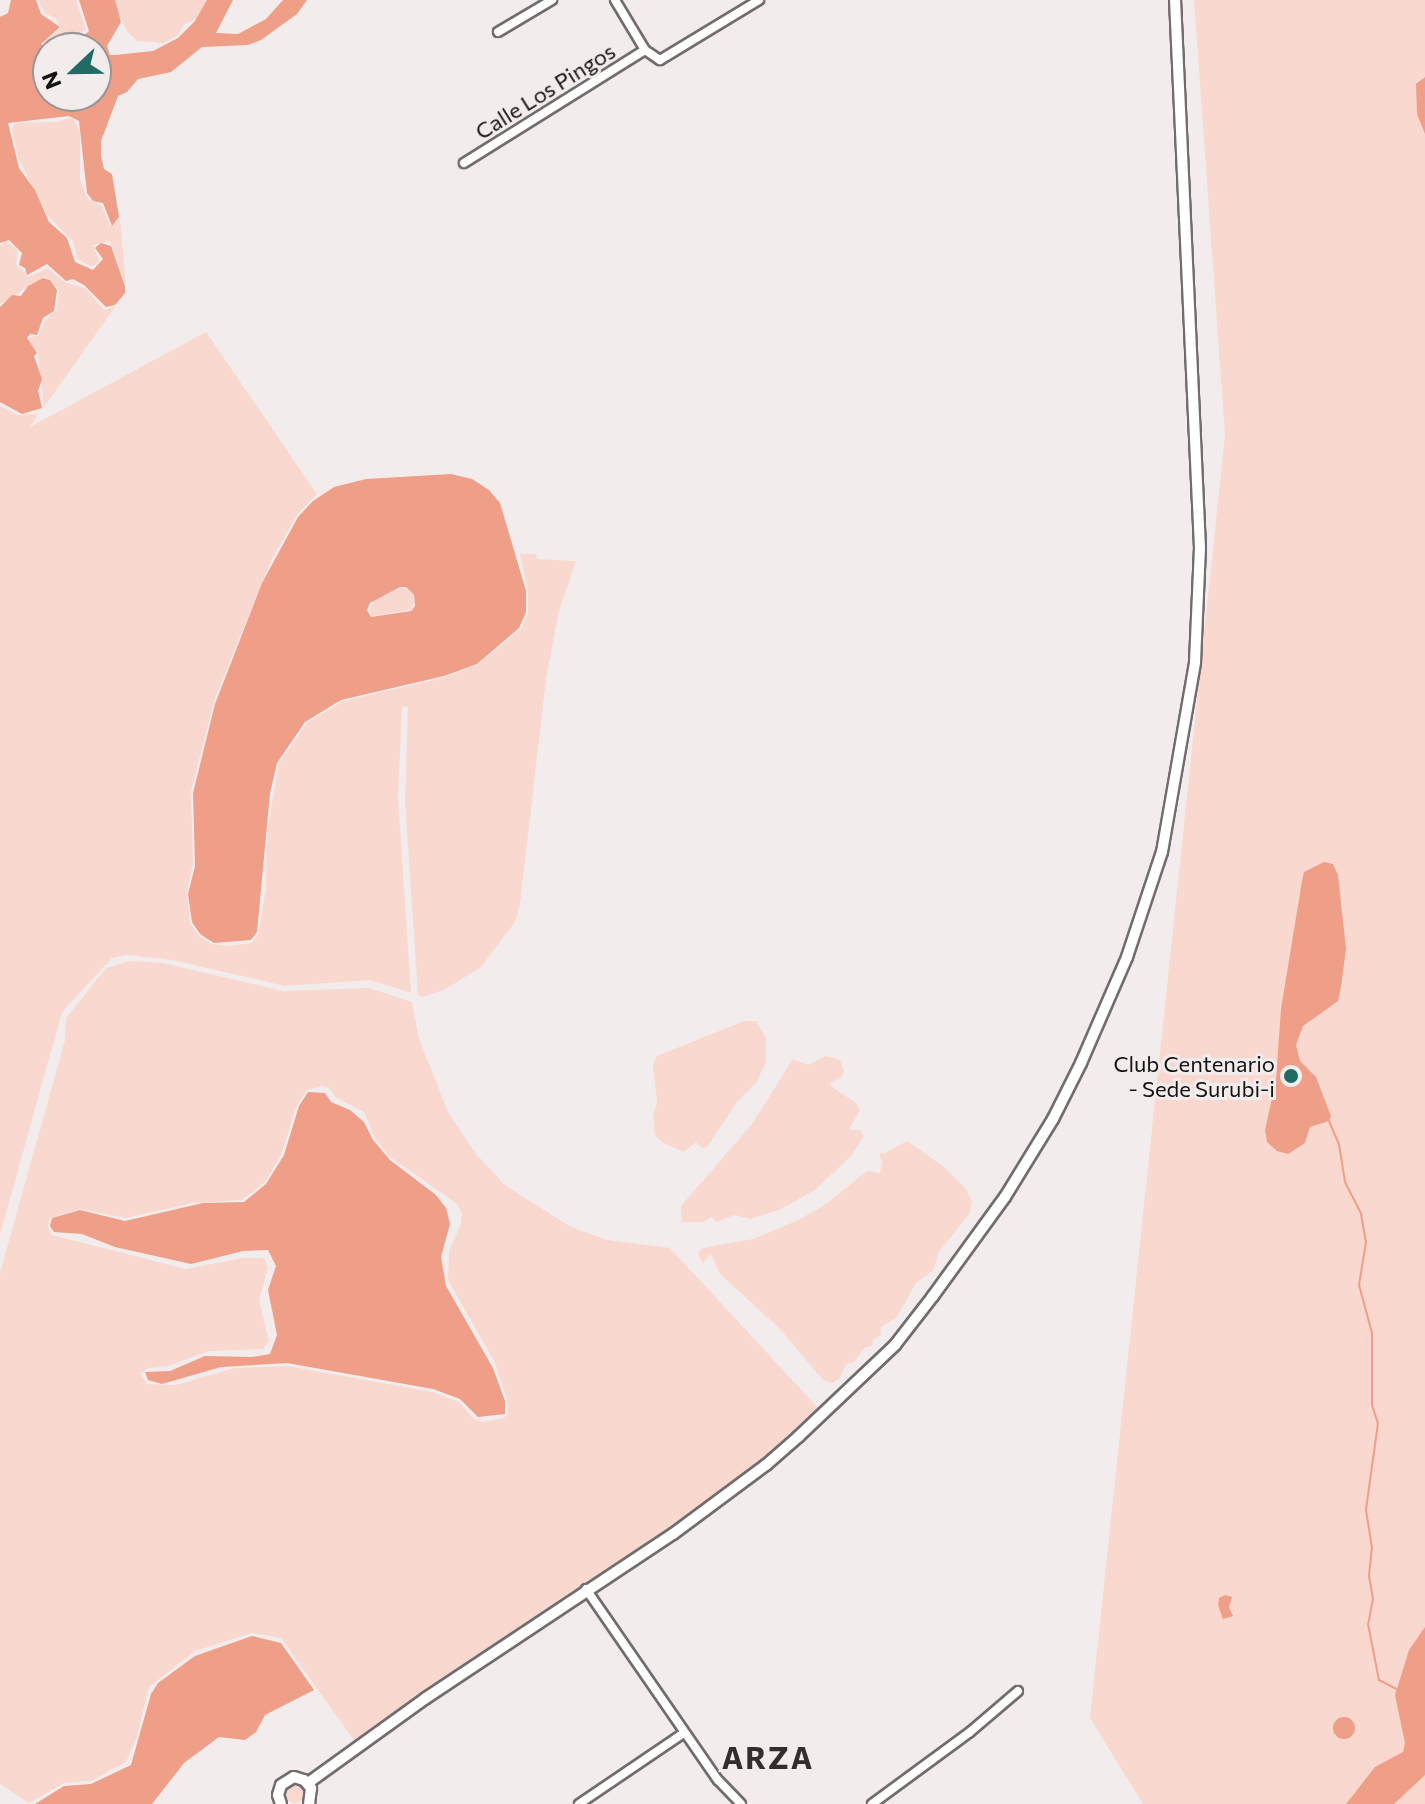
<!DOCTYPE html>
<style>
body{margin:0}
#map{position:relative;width:1425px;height:1804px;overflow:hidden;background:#f2edec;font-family:Commissioner,sans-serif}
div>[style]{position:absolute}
.green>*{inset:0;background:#f9d8cf}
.round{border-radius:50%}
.water>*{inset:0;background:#ef9e88}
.stream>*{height:2px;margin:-1px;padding:0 1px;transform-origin:1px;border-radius:1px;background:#ef9e88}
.roads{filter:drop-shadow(2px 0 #726d6c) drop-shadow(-2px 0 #726d6c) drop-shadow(0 2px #726d6c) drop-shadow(0 -2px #726d6c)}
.minor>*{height:8px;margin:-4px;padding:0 4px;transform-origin:4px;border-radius:4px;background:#fff}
.tertiary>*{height:10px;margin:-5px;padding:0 5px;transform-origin:5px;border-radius:5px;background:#fff}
.dots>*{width:22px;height:22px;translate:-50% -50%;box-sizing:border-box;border:4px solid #f2edec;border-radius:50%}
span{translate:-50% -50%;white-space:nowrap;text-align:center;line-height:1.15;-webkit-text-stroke:6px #f2edec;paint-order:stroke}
.street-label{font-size:22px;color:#141312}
.poi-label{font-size:22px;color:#141312}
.right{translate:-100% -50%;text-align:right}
.district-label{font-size:30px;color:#312e2d;font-weight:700;letter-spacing:2px}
.north{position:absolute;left:32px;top:32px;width:80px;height:80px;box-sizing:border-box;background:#f2edec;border:2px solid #999695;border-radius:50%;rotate:248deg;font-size:22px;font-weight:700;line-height:32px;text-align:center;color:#141312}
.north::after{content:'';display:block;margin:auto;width:28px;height:36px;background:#216b64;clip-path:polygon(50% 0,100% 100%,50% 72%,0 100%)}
</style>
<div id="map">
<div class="green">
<div style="clip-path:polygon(38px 0,76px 0,86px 30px,46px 46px,45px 41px,61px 28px,56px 19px,45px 13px)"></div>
<div style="clip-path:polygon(112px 0,213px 0,197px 19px,184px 24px,178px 35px,164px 43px,137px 41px,127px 31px)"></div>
<div style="clip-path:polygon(1194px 0,1425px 0,1425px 1804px,1143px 1804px,1090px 1718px,1225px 435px)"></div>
<div style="clip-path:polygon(70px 118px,74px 119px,80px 133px,80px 180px,88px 199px,102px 206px,110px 226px,120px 219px,126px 285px,110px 241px,93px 245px,99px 261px,92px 267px,78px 259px,73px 241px,47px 215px,18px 157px,12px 129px,16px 123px,57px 122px)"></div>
<div style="clip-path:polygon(6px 241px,18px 250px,16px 264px,29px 277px,48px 268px,64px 282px,85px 288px,104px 310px,115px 307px,44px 407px,38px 352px,29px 343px,29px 337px,38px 336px,45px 321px,57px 309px,59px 291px,52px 280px,44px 277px,0 304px,0 245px)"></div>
<div style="clip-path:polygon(206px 332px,317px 494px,297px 515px,271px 561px,215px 698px,191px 791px,193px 863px,187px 892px,190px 923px,200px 937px,212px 944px,229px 946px,251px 943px,258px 935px,266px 889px,267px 833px,279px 763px,307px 723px,343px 701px,442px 678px,477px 665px,521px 629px,528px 613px,528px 591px,520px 554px,536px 554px,537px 559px,576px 561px,559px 611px,546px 679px,520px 904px,515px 922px,481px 967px,444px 990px,422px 997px,418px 995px,405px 802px,408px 707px,402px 706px,398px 798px,411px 993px,370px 980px,285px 986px,172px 960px,127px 955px,112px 958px,62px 1012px,0 1235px,0 406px,17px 415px,38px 414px,30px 427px)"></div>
<div style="clip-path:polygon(400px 588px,406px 588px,413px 595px,414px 603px,410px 610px,372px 616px,369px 610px,375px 600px)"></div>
<div style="clip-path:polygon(evenodd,130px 961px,163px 963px,283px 991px,369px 988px,412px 1002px,419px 1039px,448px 1112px,476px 1154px,506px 1186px,571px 1227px,607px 1240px,670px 1248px,819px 1409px,766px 1460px,676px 1525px,356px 1743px,281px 1638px,252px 1633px,195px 1651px,149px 1687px,137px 1736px,126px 1762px,93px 1780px,64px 1783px,29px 1803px,0 1784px,0 1273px,65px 1040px,66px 1018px,106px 968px,130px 961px,321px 1086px,328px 1087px,335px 1097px,364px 1112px,375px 1138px,390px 1157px,456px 1203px,462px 1213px,461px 1224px,449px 1251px,448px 1280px,494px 1361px,507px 1399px,508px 1413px,504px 1418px,483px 1422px,474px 1419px,459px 1402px,432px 1392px,288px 1366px,234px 1368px,176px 1385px,147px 1384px,140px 1374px,148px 1368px,168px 1366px,209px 1351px,263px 1349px,269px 1341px,259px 1301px,268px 1267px,264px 1258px,243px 1258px,186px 1269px,52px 1235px,48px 1227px,50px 1218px,80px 1209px,126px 1218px,192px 1203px,242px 1200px,265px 1182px,281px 1155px,297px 1105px,307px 1090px,321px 1086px)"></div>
<div style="clip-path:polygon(744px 1021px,756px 1021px,766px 1038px,766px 1062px,756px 1083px,737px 1102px,707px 1147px,703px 1149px,696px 1142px,684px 1152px,663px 1143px,655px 1135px,653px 1116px,657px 1103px,653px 1065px,657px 1056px)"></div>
<div style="clip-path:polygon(826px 1056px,840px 1060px,844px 1071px,841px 1078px,830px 1083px,831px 1086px,856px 1103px,860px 1110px,849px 1130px,860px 1130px,864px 1136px,852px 1155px,815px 1190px,779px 1210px,750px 1219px,734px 1215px,717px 1222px,711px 1217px,704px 1222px,682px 1222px,681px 1206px,752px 1124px,793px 1059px,808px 1065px)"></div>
<div style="clip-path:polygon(907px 1141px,944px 1167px,966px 1189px,972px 1201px,970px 1213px,938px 1253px,934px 1270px,916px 1283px,897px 1317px,881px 1327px,881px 1335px,873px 1340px,872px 1346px,864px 1348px,854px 1362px,846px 1364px,839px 1379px,832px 1383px,823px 1380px,779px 1328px,720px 1274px,711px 1254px,703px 1263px,698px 1254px,702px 1248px,753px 1239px,796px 1221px,822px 1207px,867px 1171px,880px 1173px,882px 1162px,879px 1153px,885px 1153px)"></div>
<div class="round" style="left:286px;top:1785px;width:18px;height:18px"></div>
</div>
<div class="water">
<div style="clip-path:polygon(11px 0,36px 0,41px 14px,60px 27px,41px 44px,48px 49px,48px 96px,96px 96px,96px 48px,51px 48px,81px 38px,89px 31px,79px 0,115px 0,121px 22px,107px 46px,110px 55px,115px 55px,153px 51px,178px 38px,195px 21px,207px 0,233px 0,216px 33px,238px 34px,266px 19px,283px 0,307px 0,297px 14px,261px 40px,248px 45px,202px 47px,171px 72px,138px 79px,127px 92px,118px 96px,101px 141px,101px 156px,104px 169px,112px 174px,119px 217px,112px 226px,103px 203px,93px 201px,87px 193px,79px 121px,69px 116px,8px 123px,19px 168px,35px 190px,49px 222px,67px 238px,75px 262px,93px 270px,103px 259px,95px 248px,101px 243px,111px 246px,125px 286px,125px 293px,115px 305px,106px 307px,84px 285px,73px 279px,66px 281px,47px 264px,27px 275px,25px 268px,19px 265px,22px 253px,9px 240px,0 243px,0 17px,8px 13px)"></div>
<div style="clip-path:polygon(1425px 77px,1425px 134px,1417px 114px,1416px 84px)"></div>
<div style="clip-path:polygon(43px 278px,50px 280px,57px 290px,54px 311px,43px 318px,37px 335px,30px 334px,27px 338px,37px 353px,34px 356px,42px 379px,38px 391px,42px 408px,22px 414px,0 402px,0 307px,12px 295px,21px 296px,28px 286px)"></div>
<div style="clip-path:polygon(evenodd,451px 474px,472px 479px,489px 490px,500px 503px,526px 591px,526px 612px,519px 628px,477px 664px,444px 676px,341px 700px,305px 722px,277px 763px,270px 793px,257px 932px,251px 940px,214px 943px,200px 934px,192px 922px,188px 894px,195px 866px,193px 793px,215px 704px,262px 583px,298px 517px,313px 501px,334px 487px,366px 479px,451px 474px,400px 587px,406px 587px,414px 595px,415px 606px,411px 611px,371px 617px,367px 610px,370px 603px,400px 587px)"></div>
<div style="clip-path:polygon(1324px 862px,1333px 864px,1338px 875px,1346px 949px,1341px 987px,1338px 1001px,1303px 1026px,1296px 1045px,1300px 1061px,1316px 1077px,1331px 1116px,1329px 1121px,1310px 1127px,1305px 1143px,1288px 1154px,1277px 1151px,1267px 1142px,1265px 1130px,1276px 1080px,1281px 1009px,1302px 881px,1304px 872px)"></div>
<div style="clip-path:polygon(308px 1092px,325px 1093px,331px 1102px,350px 1110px,364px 1122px,373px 1140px,390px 1160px,436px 1195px,446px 1208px,450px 1224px,441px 1257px,446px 1286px,493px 1368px,505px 1401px,505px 1414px,478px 1417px,460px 1399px,433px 1389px,287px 1363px,221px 1367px,162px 1384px,148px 1380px,145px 1372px,170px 1371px,205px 1356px,252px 1357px,270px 1354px,277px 1335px,268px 1290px,276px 1266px,268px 1250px,243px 1251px,191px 1264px,115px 1247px,82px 1234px,54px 1232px,50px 1226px,52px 1218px,80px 1210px,125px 1221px,203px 1203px,244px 1202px,266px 1184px,284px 1155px,299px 1106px)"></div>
<div style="clip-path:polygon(1225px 1595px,1232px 1597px,1229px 1607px,1233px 1616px,1223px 1619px,1218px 1605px,1219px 1598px)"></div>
<div style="clip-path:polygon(1425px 1627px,1425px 1775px,1394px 1804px,1346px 1804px,1375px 1767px,1403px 1752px,1405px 1743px,1395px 1695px,1409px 1650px)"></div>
<div style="clip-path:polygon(252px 1636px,281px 1643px,314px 1690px,265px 1715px,256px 1732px,245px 1740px,219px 1737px,184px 1763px,152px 1804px,35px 1804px,64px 1786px,91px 1784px,131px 1765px,151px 1694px,158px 1683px,195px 1656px)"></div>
<div class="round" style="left:1333px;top:1717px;width:22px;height:22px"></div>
</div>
<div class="stream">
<div style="left:1329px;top:1121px;width:25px;rotate:67deg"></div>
<div style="left:1339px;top:1144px;width:38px;rotate:81deg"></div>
<div style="left:1345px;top:1182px;width:36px;rotate:63deg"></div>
<div style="left:1361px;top:1214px;width:28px;rotate:80deg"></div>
<div style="left:1366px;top:1242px;width:44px;rotate:99.2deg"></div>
<div style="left:1359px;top:1285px;width:50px;rotate:74.8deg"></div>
<div style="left:1372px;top:1333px;width:72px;rotate:90deg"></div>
<div style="left:1372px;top:1405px;width:19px;rotate:72deg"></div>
<div style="left:1378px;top:1423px;width:88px;rotate:97.9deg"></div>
<div style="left:1366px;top:1510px;width:37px;rotate:81deg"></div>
<div style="left:1372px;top:1547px;width:29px;rotate:96deg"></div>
<div style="left:1369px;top:1576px;width:23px;rotate:80deg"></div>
<div style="left:1373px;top:1599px;width:25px;rotate:101deg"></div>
<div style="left:1368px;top:1624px;width:57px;rotate:78.9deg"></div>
<div style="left:1379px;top:1680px;width:20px;rotate:27deg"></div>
</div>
<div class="roads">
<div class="minor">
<div style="left:615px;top:0;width:58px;rotate:59deg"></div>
<div style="left:645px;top:50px;width:18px;rotate:34deg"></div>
<div style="left:660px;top:60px;width:116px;rotate:-31.2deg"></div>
<div style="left:498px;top:32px;width:63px;rotate:-30.7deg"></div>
<div style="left:464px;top:163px;width:213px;rotate:-32deg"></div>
<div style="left:586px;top:1589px;width:232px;rotate:55.4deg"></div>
<div style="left:718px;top:1780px;width:33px;rotate:46deg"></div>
<div style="left:579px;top:1804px;width:127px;rotate:-34.1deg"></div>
<div style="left:872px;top:1804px;width:122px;rotate:-36.3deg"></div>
<div style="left:970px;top:1732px;width:63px;rotate:-40.5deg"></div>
</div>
<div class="tertiary">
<div style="left:308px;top:1783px;width:145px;rotate:-35.8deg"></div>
<div style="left:426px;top:1698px;width:296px;rotate:-33.6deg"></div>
<div style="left:673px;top:1534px;width:116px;rotate:-36.6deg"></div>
<div style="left:766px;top:1465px;width:43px;rotate:-41.2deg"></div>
<div style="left:798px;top:1437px;width:134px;rotate:-43.5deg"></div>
<div style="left:895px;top:1345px;width:62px;rotate:-52.2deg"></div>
<div style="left:933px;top:1296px;width:122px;rotate:-54deg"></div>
<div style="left:1005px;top:1197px;width:92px;rotate:-58.4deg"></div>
<div style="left:1053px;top:1119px;width:63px;rotate:-63.4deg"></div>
<div style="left:1081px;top:1063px;width:116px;rotate:-66.5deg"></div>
<div style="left:1127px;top:957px;width:111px;rotate:-71.6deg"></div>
<div style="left:1162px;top:852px;width:193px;rotate:-80.1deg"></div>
<div style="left:1195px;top:662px;width:114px;rotate:-87.5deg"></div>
<div style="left:1200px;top:548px;width:549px;rotate:-92.61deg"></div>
<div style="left:281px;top:1804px;width:9px;rotate:-108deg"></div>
<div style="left:278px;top:1795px;width:10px;rotate:-73deg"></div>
<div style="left:281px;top:1785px;width:15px;rotate:-32deg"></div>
<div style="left:294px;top:1777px;width:10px;rotate:17deg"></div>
<div style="left:304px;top:1780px;width:11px;rotate:49deg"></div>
<div style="left:311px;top:1788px;width:16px;rotate:97deg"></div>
</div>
</div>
<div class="dots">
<div style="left:1291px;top:1076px;background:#216b64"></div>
</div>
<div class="street-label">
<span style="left:545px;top:91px;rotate:-32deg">Calle Los Pingos</span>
</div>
<div class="poi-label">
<span class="right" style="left:1275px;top:1076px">Club Centenario<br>- Sede Surubi-i</span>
</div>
<div class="district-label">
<span style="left:768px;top:1757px">ARZA</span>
</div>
<div class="north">N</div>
</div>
